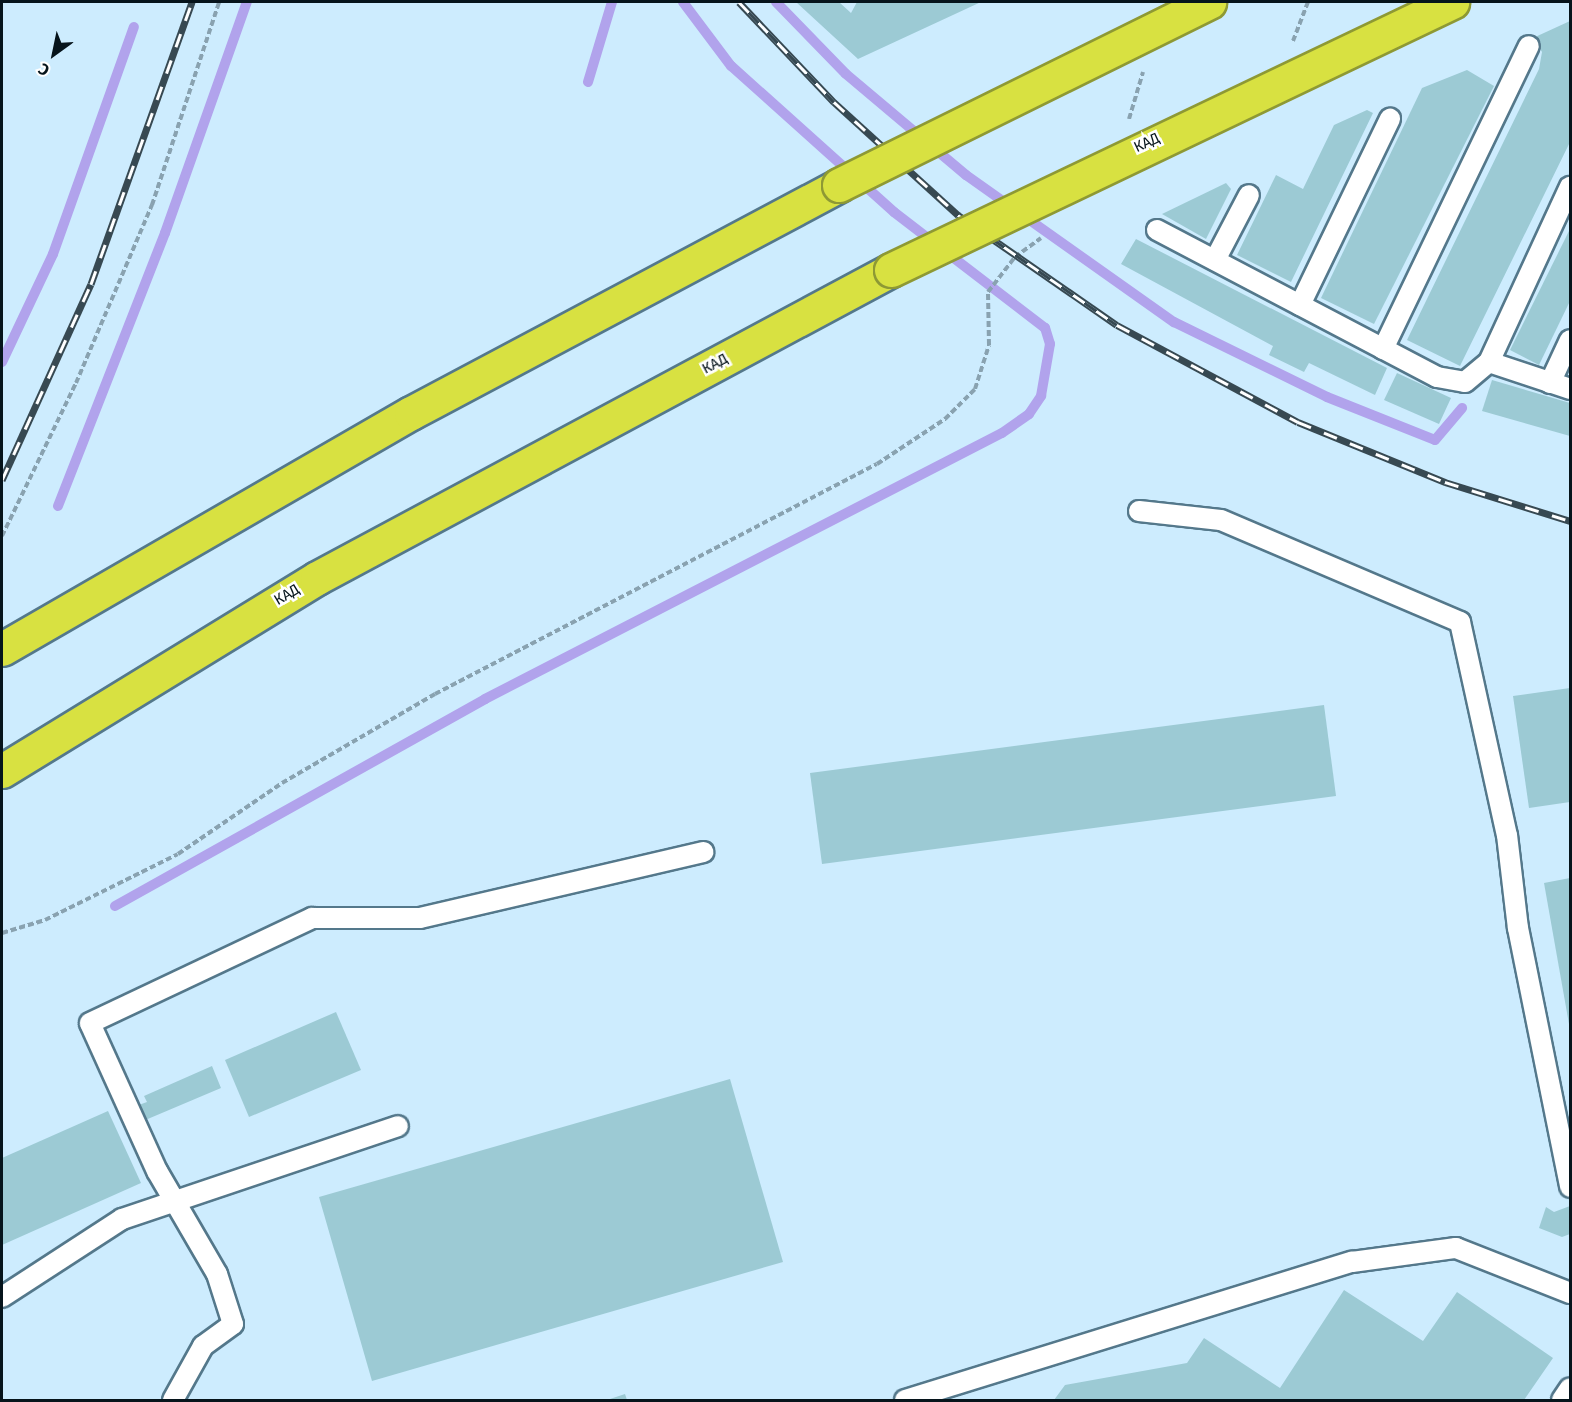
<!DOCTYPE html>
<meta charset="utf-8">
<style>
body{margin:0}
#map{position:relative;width:1572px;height:1402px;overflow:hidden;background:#cdecfe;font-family:"Fira Sans",sans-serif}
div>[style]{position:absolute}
.stream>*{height:10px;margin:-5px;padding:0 5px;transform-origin:5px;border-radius:5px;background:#b1a3ec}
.building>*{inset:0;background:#9ccad4}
.path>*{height:4px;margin-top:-2px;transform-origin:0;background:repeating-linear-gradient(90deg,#89a2b0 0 6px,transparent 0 9px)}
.roads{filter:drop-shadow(2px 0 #54788b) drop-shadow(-2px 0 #54788b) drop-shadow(0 2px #54788b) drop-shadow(0 -2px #54788b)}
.service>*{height:20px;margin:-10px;padding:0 10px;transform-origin:10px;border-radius:10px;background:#fff}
.motorway>*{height:33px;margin:-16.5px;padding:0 16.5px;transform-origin:16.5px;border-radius:16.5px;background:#d8e141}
.rail>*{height:7px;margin-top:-3.5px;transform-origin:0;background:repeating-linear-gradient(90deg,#fff 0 14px,#374952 0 28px);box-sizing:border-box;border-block:2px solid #374952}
.bridges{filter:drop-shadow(2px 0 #8e9934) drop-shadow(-2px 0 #8e9934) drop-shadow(0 2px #8e9934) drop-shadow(0 -2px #8e9934)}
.motorway-bridge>*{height:33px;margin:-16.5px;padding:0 16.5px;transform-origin:16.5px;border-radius:16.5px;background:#d8e141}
span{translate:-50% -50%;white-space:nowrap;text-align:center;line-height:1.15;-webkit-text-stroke:5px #fff;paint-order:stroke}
.street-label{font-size:15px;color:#06141b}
.frame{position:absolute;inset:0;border:3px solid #06141b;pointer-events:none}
.north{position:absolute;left:24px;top:24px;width:60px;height:60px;-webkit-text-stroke:4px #fff;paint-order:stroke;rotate:213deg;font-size:16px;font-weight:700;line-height:24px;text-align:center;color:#06141b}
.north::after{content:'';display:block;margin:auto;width:21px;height:27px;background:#06141b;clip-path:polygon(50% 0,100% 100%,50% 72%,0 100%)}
</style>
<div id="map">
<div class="stream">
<div style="left:776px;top:2px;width:100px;rotate:45.8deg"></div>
<div style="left:846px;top:74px;width:157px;rotate:40.1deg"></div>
<div style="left:966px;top:175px;width:255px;rotate:35.3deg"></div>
<div style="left:1174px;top:322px;width:170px;rotate:26.1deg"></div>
<div style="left:1327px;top:397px;width:116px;rotate:21.7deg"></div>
<div style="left:1435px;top:440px;width:42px;rotate:-49.8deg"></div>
<div style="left:588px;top:82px;width:84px;rotate:-73.3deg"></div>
<div style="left:2px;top:362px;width:119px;rotate:-64.7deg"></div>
<div style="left:53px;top:254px;width:241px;rotate:-70.4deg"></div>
<div style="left:58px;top:506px;width:293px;rotate:-68.6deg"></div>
<div style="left:165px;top:233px;width:245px;rotate:-70.5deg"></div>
<div style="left:115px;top:906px;width:424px;rotate:-29.2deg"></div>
<div style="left:485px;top:699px;width:581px;rotate:-27.23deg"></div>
<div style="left:1002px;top:433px;width:33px;rotate:-35deg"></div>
<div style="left:1029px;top:414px;width:22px;rotate:-56deg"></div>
<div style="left:1041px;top:396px;width:53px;rotate:-80.2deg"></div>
<div style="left:1050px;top:344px;width:17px;rotate:-107deg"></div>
<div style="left:1045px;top:328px;width:190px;rotate:-142.5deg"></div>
<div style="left:894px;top:212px;width:219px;rotate:-138.1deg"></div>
<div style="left:731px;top:66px;width:80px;rotate:-126.9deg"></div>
</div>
<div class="building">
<div style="clip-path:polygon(796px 2px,839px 2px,851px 13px,857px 2px,981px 2px,858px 59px)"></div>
<div style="clip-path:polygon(1570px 21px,1570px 142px,1460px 366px,1407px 340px,1539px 69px,1542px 52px,1533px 38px)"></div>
<div style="clip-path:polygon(1467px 70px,1494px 86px,1374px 324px,1321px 298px,1422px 88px)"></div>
<div style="clip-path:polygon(1367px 110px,1373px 113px,1291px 282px,1237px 255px,1276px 175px,1303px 189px,1334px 125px)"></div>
<div style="clip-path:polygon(1226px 183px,1231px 189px,1206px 239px,1162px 214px)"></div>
<div style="clip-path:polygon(1570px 229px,1570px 301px,1539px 365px,1510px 350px)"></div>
<div style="clip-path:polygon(1136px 239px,1387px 368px,1375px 395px,1309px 363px,1304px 372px,1269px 355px,1273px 346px,1121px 264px)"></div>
<div style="clip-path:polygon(1397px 373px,1451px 398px,1439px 424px,1384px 400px)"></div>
<div style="clip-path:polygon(1492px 380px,1570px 403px,1570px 436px,1482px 411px)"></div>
<div style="clip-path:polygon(1570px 688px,1570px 802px,1529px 808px,1513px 696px)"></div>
<div style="clip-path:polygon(1324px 705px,1336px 796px,822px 864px,810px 773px)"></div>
<div style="clip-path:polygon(1570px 878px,1570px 1024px,1569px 1024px,1544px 883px)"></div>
<div style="clip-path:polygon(336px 1012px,361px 1070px,249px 1117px,225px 1060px)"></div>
<div style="clip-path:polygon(212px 1066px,221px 1088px,143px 1121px,136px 1106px,147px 1102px,144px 1096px)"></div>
<div style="clip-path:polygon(730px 1079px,783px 1262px,372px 1381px,319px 1197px)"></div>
<div style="clip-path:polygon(108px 1111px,141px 1183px,2px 1245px,2px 1158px)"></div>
<div style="clip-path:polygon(1570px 1206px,1570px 1234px,1562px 1237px,1539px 1228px,1546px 1207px,1554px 1212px)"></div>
<div style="clip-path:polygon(1344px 1290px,1423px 1341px,1457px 1292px,1553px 1358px,1524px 1400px,1054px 1400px,1065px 1385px,1187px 1363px,1204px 1338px,1280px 1388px)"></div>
<div style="clip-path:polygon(625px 1394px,627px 1400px,607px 1400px)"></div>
</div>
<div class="path">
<div style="left:1293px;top:41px;width:42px;rotate:-69deg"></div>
<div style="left:1129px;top:119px;width:49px;rotate:-73.4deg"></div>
<div style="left:2px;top:536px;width:170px;rotate:-64.2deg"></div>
<div style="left:76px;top:383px;width:194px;rotate:-66.9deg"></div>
<div style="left:152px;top:205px;width:214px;rotate:-71.7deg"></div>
<div style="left:2px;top:933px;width:45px;rotate:-16.8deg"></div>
<div style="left:45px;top:920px;width:148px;rotate:-26.4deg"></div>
<div style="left:178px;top:854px;width:126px;rotate:-34.3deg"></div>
<div style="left:282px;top:783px;width:177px;rotate:-30.2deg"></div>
<div style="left:435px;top:694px;width:498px;rotate:-27.5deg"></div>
<div style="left:877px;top:464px;width:82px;rotate:-33.5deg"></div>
<div style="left:945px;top:419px;width:42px;rotate:-45deg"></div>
<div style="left:975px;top:389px;width:46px;rotate:-72.3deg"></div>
<div style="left:989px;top:345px;width:53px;rotate:-91.1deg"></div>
<div style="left:988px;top:292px;width:44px;rotate:-52.4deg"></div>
<div style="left:1015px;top:257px;width:32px;rotate:-36deg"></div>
</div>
<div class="roads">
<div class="service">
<div style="left:1157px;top:230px;width:316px;rotate:27.7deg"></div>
<div style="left:1437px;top:377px;width:28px;rotate:10deg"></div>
<div style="left:1465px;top:382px;width:31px;rotate:-40deg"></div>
<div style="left:1489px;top:362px;width:193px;rotate:-65.2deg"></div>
<div style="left:1215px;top:260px;width:73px;rotate:-62.4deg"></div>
<div style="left:1300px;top:305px;width:207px;rotate:-64.2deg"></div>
<div style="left:1383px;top:349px;width:336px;rotate:-64.3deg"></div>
<div style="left:1489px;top:362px;width:85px;rotate:18.4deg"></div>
<div style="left:1550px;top:383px;width:47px;rotate:-65.1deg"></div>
<div style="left:1139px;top:511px;width:82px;rotate:6.3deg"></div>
<div style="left:1221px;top:520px;width:260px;rotate:23.1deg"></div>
<div style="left:1460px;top:622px;width:218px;rotate:77.6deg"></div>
<div style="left:1507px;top:835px;width:94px;rotate:83.3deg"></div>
<div style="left:1518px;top:928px;width:264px;rotate:78.6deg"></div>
<div style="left:2px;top:1297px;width:143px;rotate:-33deg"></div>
<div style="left:122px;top:1219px;width:291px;rotate:-18.6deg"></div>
<div style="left:173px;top:1400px;width:62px;rotate:-60.9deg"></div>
<div style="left:203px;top:1346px;width:37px;rotate:-36deg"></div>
<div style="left:233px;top:1324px;width:52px;rotate:-107.7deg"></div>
<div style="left:217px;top:1274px;width:119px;rotate:-120.2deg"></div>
<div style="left:157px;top:1171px;width:162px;rotate:-114.4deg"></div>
<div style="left:90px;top:1023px;width:246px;rotate:-25.3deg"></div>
<div style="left:312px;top:918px;width:108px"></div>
<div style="left:420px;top:918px;width:291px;rotate:-13.1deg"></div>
<div style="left:905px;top:1400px;width:468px;rotate:-17.2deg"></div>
<div style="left:1352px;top:1262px;width:105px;rotate:-7.7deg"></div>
<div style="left:1456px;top:1248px;width:123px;rotate:21.5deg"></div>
<div style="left:1562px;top:1400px;width:14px;rotate:-56deg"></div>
</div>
<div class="motorway">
<div style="left:2px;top:649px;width:472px;rotate:-30deg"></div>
<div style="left:411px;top:413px;width:485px;rotate:-28deg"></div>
<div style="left:2px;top:771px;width:369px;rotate:-31.5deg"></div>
<div style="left:317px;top:578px;width:651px;rotate:-28.22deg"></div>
</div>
</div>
<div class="rail">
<div style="left:739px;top:2px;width:138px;rotate:46.5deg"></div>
<div style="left:834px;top:102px;width:168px;rotate:42.3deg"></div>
<div style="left:958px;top:215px;width:193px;rotate:34.7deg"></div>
<div style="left:1117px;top:325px;width:205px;rotate:28.2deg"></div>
<div style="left:1298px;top:422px;width:159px;rotate:22.2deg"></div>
<div style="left:1445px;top:482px;width:131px;rotate:17.3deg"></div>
<div style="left:2px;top:480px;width:215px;rotate:-65.6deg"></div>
<div style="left:91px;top:284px;width:300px;rotate:-70.3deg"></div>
</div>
<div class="bridges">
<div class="motorway-bridge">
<div style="left:839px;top:185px;width:413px;rotate:-26.3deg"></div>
<div style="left:891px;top:270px;width:622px;rotate:-25.53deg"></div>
</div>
</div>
<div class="street-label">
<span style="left:1147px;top:143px;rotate:-25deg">КАД</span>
<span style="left:715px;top:364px;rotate:-28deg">КАД</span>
<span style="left:287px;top:595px;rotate:-31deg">КАД</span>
</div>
<div class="frame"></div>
<div class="north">С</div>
</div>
